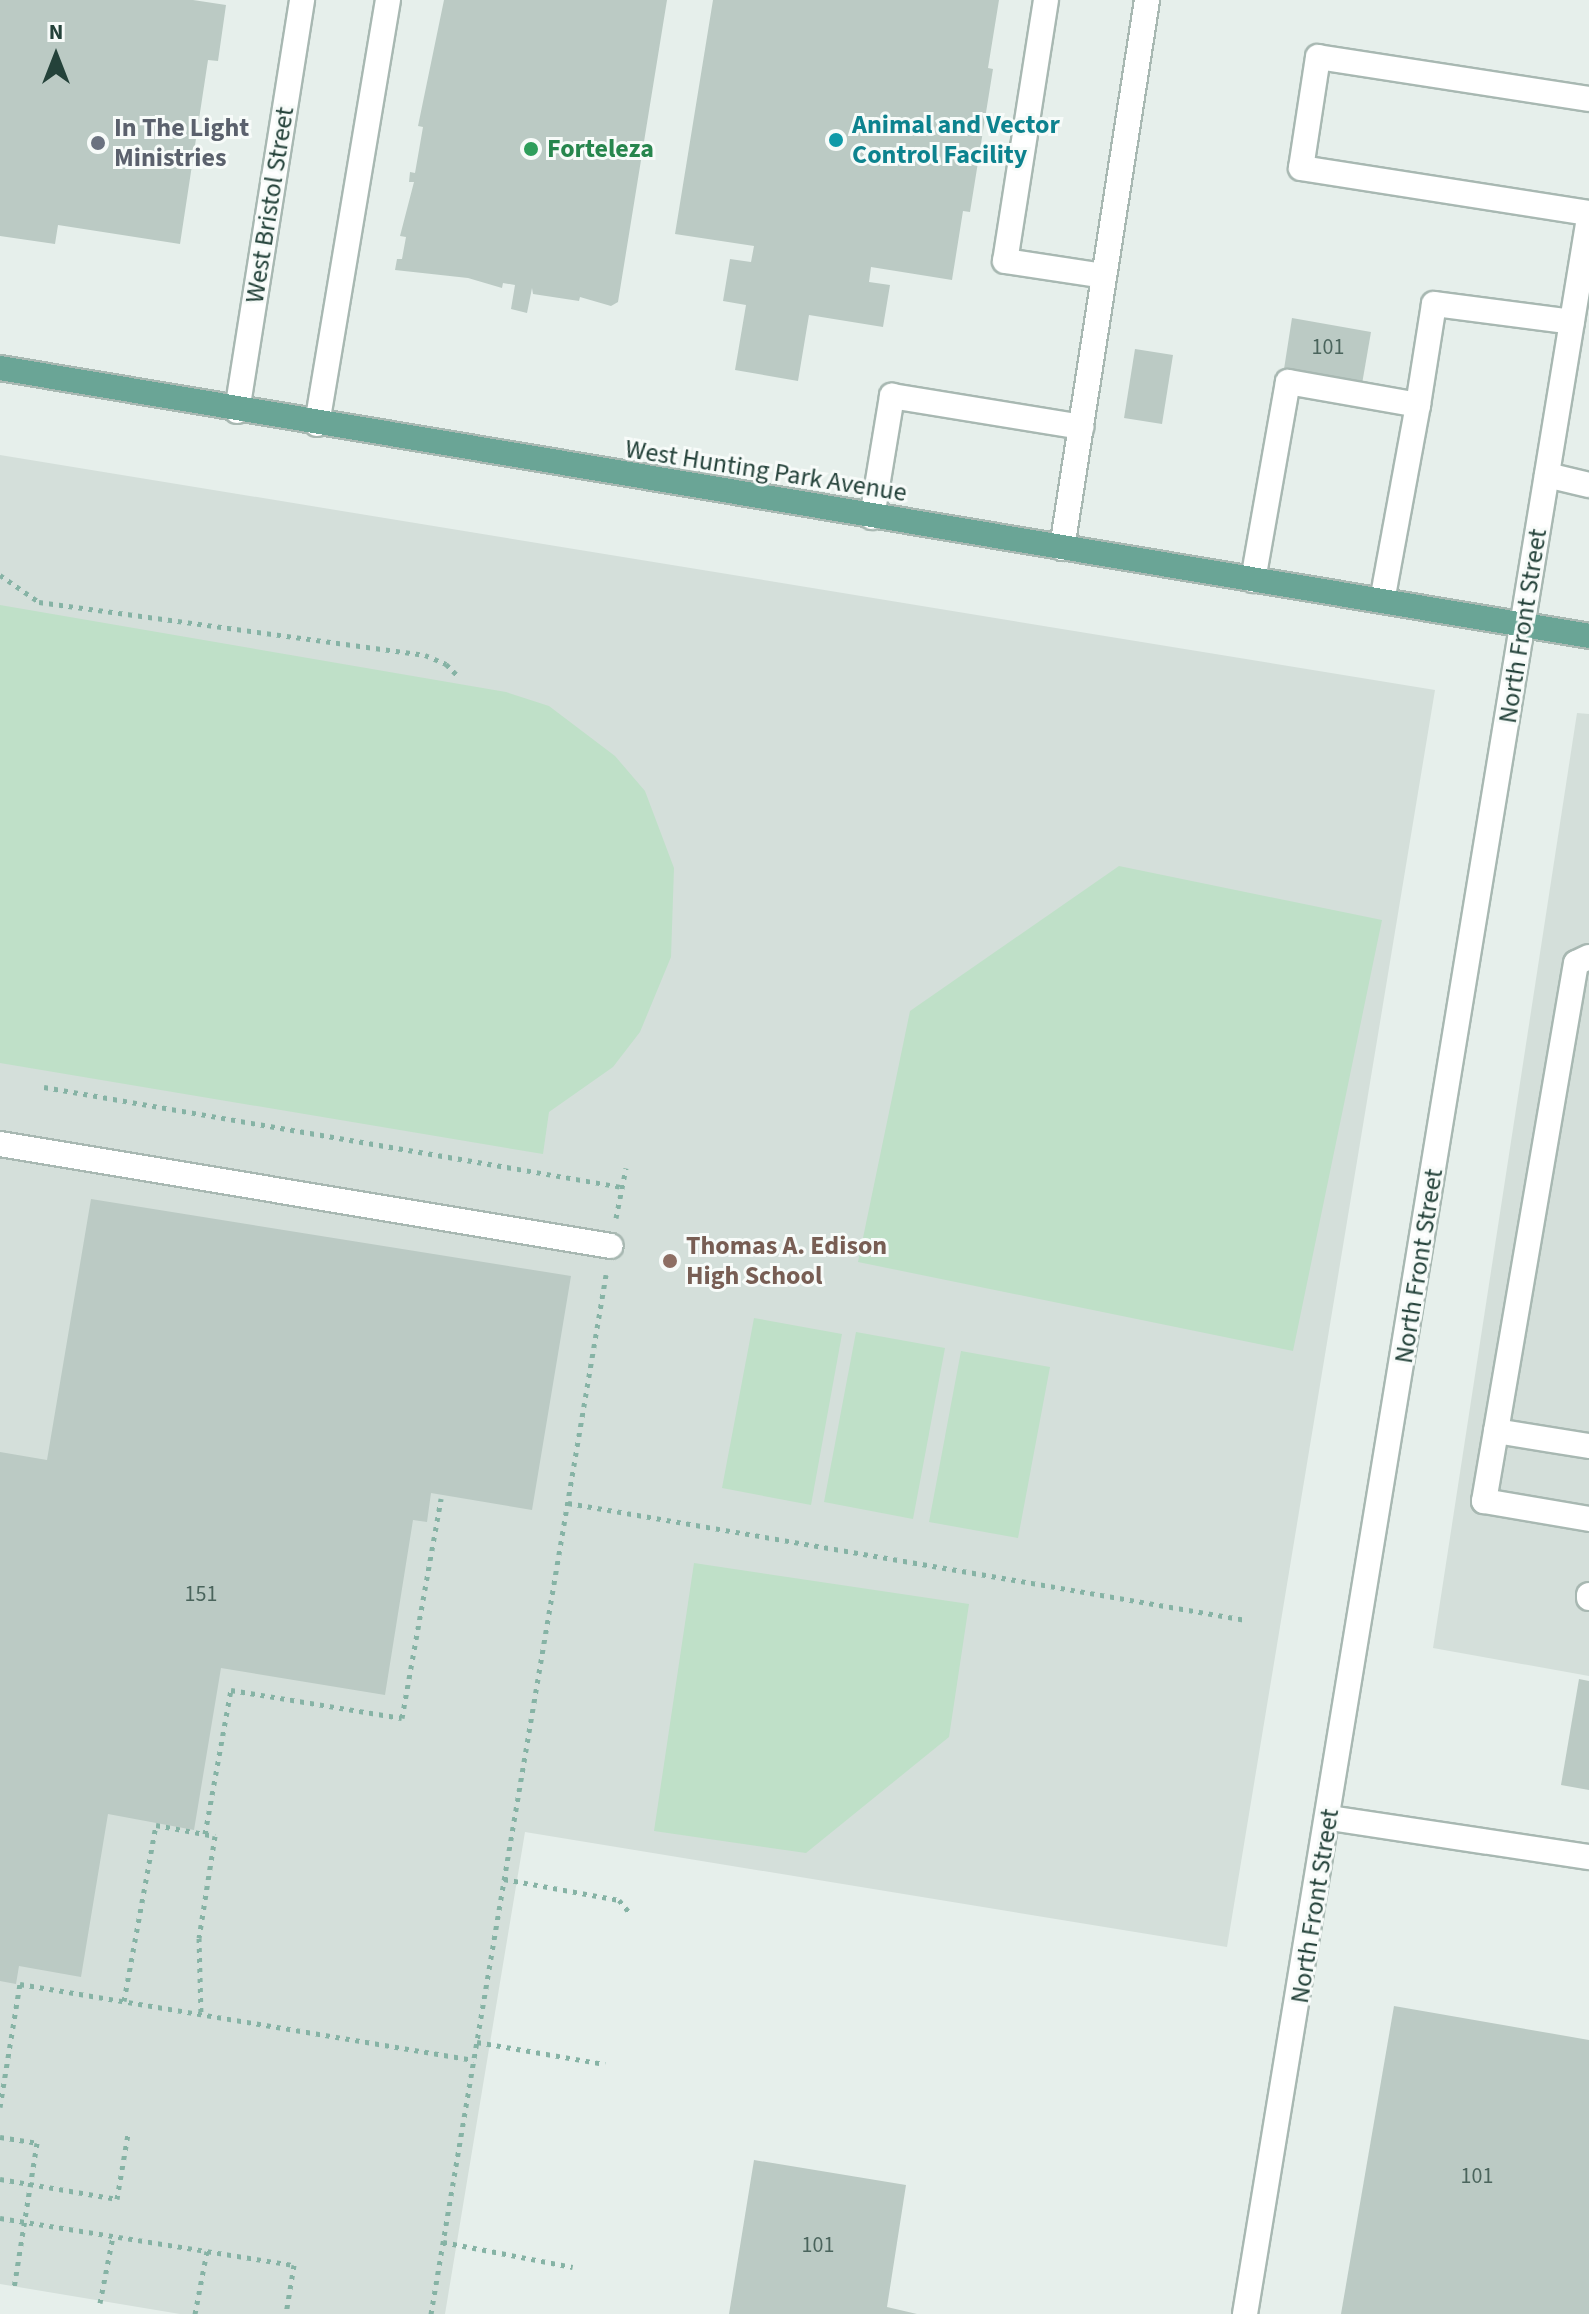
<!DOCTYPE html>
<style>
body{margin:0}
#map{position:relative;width:1589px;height:2314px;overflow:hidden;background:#e6efeb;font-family:"Source Sans 3",sans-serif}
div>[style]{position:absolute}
.built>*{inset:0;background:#d4dfda}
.green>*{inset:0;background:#bfe0c8}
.building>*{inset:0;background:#bbcac4}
.path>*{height:5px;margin-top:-2.5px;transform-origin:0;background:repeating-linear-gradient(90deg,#86b3a5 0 4px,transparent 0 10px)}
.roads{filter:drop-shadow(2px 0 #a8b8b2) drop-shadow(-2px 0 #a8b8b2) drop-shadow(0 2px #a8b8b2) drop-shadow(0 -2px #a8b8b2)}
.minor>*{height:24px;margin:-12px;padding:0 12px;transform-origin:12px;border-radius:12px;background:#fff}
.major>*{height:24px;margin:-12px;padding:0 12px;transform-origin:12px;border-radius:12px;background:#6aa596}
.dots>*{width:22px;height:22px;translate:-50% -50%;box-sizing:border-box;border:4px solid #f7fbf9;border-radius:50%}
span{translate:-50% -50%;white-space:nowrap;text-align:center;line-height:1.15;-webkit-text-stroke:6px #f7fbf9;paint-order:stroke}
.number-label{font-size:22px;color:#4a645c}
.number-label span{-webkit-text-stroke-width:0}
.culture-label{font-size:26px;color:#0d838f;font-weight:700}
.left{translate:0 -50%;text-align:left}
.worship-label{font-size:26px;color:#5b616d;font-weight:700}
.leisure-label{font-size:26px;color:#27864d;font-weight:700}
.street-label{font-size:26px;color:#24423a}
.education-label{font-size:26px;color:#785e54;font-weight:700}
.north{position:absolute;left:16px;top:16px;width:80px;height:80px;-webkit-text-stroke:6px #f7fbf9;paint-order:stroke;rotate:0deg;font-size:22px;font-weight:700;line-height:32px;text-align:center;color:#24423a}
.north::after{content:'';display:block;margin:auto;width:28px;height:36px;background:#24423a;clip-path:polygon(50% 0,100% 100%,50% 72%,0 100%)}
</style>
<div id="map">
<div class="built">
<div style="clip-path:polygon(0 455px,1435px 690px,1227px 1947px,525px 1832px,445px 2314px,180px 2314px,0 2284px)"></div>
<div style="clip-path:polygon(1577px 713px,1589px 714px,1589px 1676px,1433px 1648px)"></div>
</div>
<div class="green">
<div style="clip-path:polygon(0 605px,506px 692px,549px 706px,615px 756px,645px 791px,674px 868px,671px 957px,640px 1032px,613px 1067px,549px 1112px,543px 1154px,0 1063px)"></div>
<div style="clip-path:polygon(1119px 866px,1382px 920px,1293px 1351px,858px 1262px,910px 1011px)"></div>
<div style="clip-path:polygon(754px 1318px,842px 1334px,811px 1505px,722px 1488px)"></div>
<div style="clip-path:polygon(856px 1332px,945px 1348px,913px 1519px,824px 1502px)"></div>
<div style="clip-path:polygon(961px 1351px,1050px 1367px,1018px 1538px,929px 1522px)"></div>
<div style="clip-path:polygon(694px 1563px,969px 1604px,949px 1737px,806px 1853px,654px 1831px)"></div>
</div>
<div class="building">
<div style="clip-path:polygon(0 0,193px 0,226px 5px,218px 61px,208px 60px,180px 244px,58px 225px,55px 244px,0 236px)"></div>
<div style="clip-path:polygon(444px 0,667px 0,618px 302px,611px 306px,580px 297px,579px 301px,533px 294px,532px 288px,527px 313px,511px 309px,515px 285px,503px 283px,502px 288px,468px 278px,395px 270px,397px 259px,402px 259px,406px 237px,400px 236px,414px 182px,409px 182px,410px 172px,415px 173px,423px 127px,418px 126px)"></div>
<div style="clip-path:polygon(713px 0,999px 0,988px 68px,993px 69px,970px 212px,963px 211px,952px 280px,871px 267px,869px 282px,890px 285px,883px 327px,809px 315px,798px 381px,735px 370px,746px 305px,723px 301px,730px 259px,751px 262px,754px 246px,675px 234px)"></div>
<div style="clip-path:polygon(1292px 318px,1371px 332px,1362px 384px,1284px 369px)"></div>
<div style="clip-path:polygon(1135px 349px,1173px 355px,1162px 424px,1124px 418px)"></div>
<div style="clip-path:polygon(91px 1199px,571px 1276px,532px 1510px,431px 1493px,427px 1522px,413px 1520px,385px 1695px,221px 1668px,194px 1830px,108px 1814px,81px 1977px,19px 1966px,16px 1984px,0 1981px,0 1452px,47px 1460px)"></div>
<div style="clip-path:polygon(1579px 1679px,1589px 1681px,1589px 1790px,1561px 1785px)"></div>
<div style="clip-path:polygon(1394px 2006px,1589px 2040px,1589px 2314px,1341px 2314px)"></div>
<div style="clip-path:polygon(754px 2160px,906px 2185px,887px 2307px,917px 2314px,729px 2314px)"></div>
</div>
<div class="path">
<div style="left:0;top:575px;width:47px;rotate:34.7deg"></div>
<div style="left:39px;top:602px;width:390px;rotate:7.8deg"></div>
<div style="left:425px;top:655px;width:23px;rotate:23deg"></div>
<div style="left:446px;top:664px;width:17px;rotate:45deg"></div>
<div style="left:44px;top:1087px;width:587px;rotate:9.82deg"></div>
<div style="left:616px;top:1218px;width:51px;rotate:-78.7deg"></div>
<div style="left:568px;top:1503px;width:688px;rotate:9.79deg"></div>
<div style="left:205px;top:1834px;width:146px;rotate:-79.8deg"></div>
<div style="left:231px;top:1690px;width:173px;rotate:9.3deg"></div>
<div style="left:402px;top:1718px;width:223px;rotate:-79.9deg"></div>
<div style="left:504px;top:1879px;width:117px;rotate:10.3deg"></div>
<div style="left:619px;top:1900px;width:17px;rotate:50deg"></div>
<div style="left:124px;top:2001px;width:179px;rotate:-79.7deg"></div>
<div style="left:156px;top:1825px;width:60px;rotate:10.6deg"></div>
<div style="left:215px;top:1836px;width:103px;rotate:98.9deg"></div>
<div style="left:199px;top:1938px;width:76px;rotate:88.5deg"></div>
<div style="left:477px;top:2042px;width:130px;rotate:9.8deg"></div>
<div style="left:0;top:2107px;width:125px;rotate:-80.8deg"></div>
<div style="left:20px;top:1984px;width:460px;rotate:9.5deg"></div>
<div style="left:0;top:2137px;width:37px;rotate:9deg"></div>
<div style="left:37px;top:2143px;width:147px;rotate:99deg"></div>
<div style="left:0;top:2179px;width:119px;rotate:9.7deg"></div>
<div style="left:117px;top:2199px;width:66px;rotate:-80.4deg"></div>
<div style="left:0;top:2218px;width:298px;rotate:9.1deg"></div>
<div style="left:294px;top:2265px;width:50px;rotate:99.3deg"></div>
<div style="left:443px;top:2242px;width:132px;rotate:10.9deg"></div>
<div style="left:100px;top:2303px;width:68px;rotate:-79deg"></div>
<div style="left:195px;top:2314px;width:64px;rotate:-79.2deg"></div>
<div style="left:431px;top:2314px;width:1054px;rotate:-80.44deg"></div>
</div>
<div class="roads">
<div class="minor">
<div style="left:1046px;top:0;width:264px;rotate:98.9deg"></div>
<div style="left:1005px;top:261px;width:100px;rotate:8.6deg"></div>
<div style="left:1589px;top:99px;width:274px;rotate:-171.2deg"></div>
<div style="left:1318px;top:57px;width:112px;rotate:98.7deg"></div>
<div style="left:1301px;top:168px;width:291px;rotate:8.9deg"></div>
<div style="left:1418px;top:405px;width:102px;rotate:-81deg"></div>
<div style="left:1434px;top:304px;width:139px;rotate:7.4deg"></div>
<div style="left:237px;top:411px;width:416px;rotate:-81deg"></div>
<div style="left:317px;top:424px;width:430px;rotate:-80.5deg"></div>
<div style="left:1547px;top:475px;width:43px;rotate:13.4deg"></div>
<div style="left:872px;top:517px;width:123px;rotate:-80.6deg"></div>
<div style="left:892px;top:396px;width:192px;rotate:9.3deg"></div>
<div style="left:1062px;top:548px;width:555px;rotate:-81.18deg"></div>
<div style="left:1253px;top:580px;width:201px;rotate:-80deg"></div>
<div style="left:1288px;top:382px;width:132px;rotate:10deg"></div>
<div style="left:1418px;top:405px;width:199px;rotate:100.4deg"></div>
<div style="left:1589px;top:957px;width:14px;rotate:155deg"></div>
<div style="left:1576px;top:963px;width:546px;rotate:99.7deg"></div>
<div style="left:1484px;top:1501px;width:107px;rotate:9.7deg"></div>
<div style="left:0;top:1144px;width:619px;rotate:9.48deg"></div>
<div style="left:1496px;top:1431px;width:94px;rotate:9.2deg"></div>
<div style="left:1589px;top:1595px;width:3px;rotate:90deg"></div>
<div style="left:1330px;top:1818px;width:262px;rotate:8.6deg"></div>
<div style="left:1245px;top:2314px;width:2125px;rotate:-80.68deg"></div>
</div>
<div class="major">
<div style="left:0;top:368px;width:1611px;rotate:9.57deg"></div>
</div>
</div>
<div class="dots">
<div style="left:836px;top:140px;background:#0f9aa8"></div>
<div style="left:98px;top:143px;background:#6b7280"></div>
<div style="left:531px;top:149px;background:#2e9e5b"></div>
<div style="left:670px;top:1261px;background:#8d6e63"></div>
</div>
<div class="number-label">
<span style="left:1328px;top:348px">101</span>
<span style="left:201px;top:1595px">151</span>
<span style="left:1477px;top:2177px">101</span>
<span style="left:818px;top:2246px">101</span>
</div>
<div class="culture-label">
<span class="left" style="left:852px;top:140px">Animal and Vector<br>Control Facility</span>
</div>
<div class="worship-label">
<span class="left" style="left:114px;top:143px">In The Light<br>Ministries</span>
</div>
<div class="leisure-label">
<span class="left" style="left:547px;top:149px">Forteleza</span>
</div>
<div class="street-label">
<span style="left:270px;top:205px;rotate:-81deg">West Bristol Street</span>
<span style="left:766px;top:471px;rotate:9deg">West Hunting Park Avenue</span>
<span style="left:1523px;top:626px;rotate:-81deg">North Front Street</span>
<span style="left:1419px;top:1266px;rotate:-81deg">North Front Street</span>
<span style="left:1315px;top:1906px;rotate:-81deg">North Front Street</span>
</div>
<div class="education-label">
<span class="left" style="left:686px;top:1261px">Thomas A. Edison<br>High School</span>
</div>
<div class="north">N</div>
</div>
